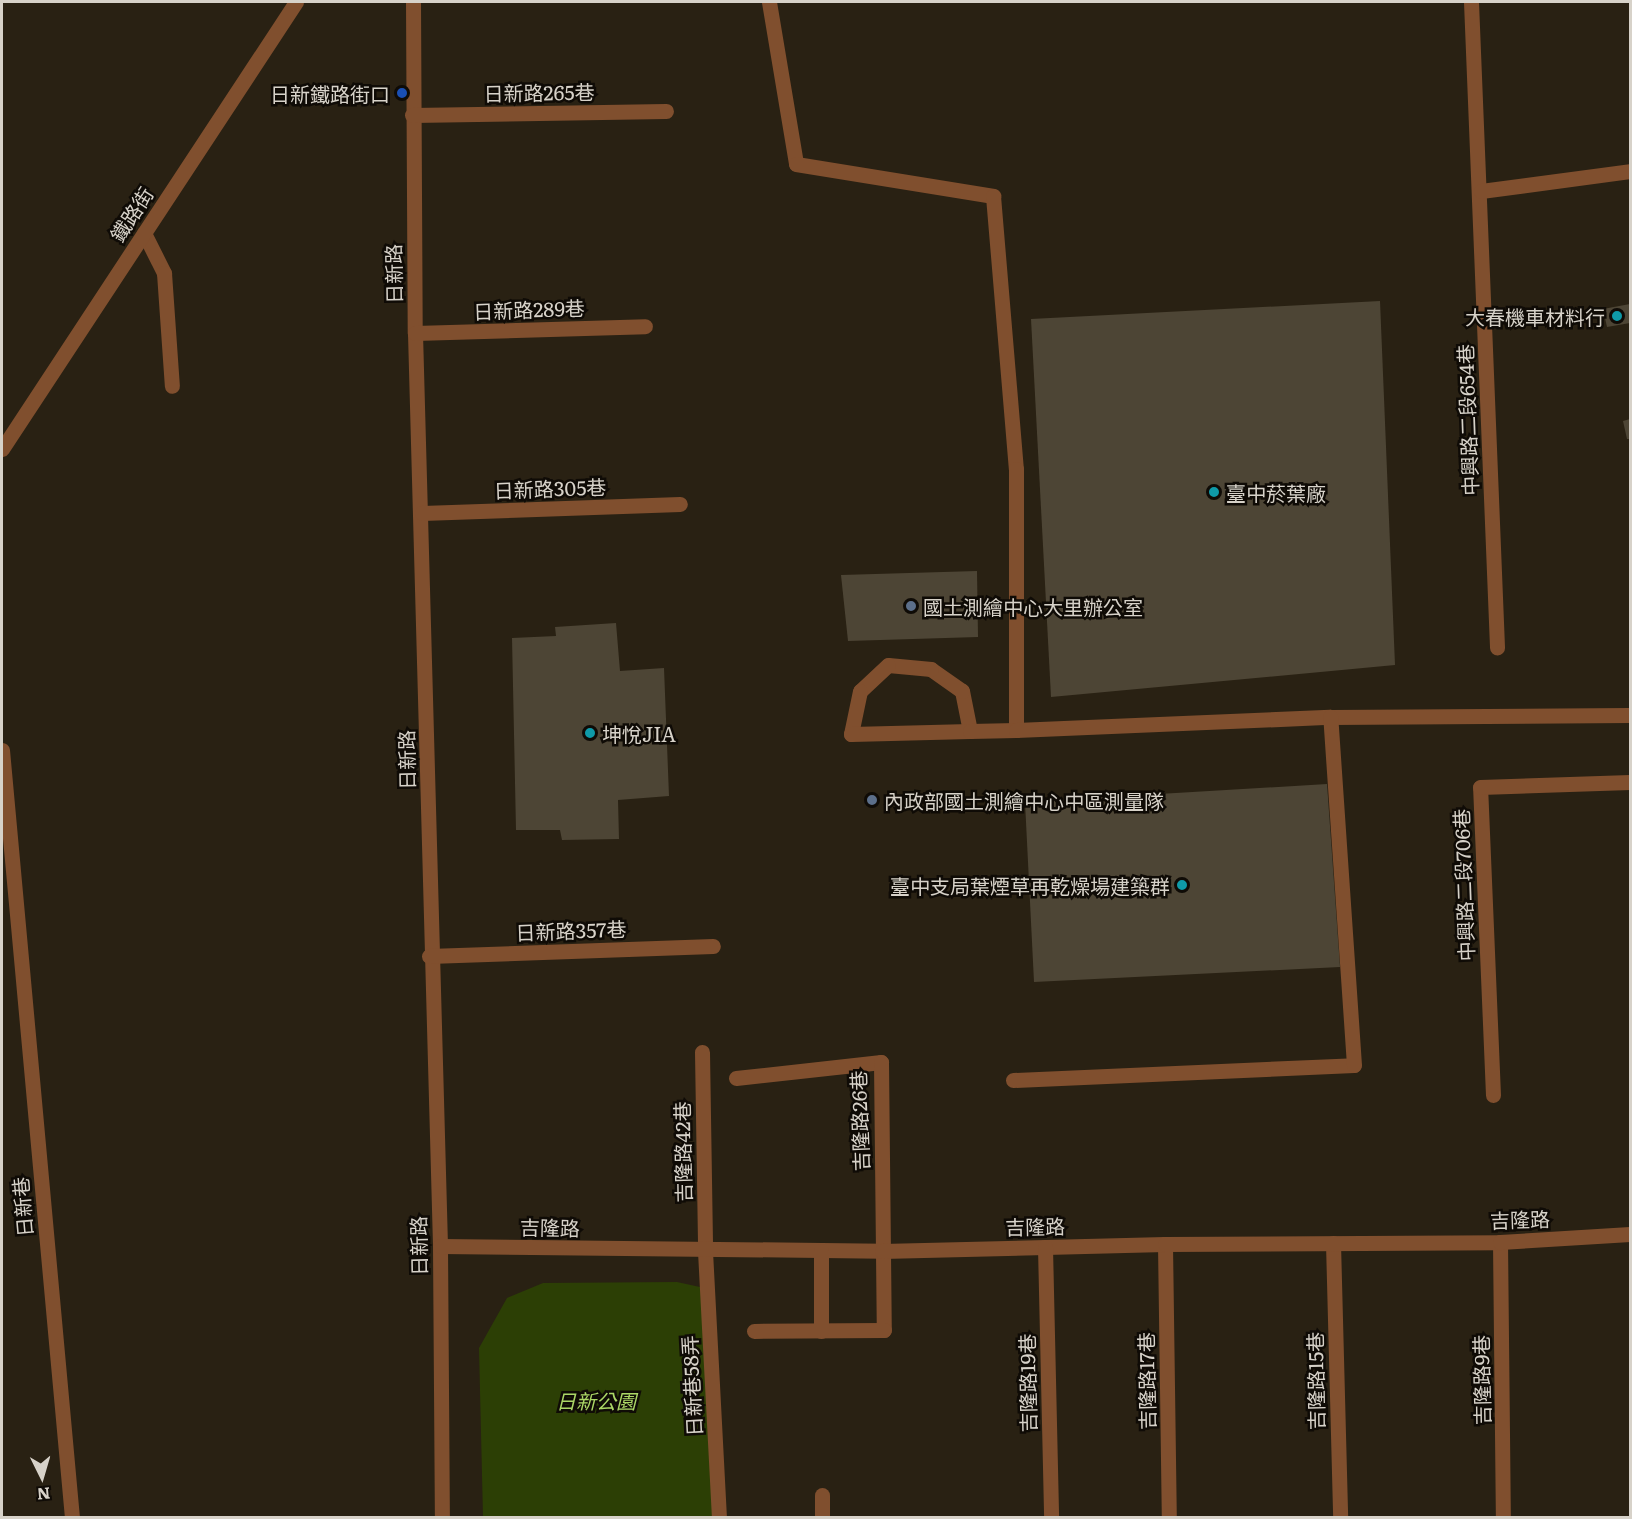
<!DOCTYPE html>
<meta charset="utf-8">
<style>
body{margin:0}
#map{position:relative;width:1632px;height:1519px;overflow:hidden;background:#292113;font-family:Literata,"Noto Sans TC",serif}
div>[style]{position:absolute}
.green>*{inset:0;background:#2c3f05}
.building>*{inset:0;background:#4d4535}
.minor>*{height:15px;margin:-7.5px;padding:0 7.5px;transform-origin:7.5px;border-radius:7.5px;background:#804f2e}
.dots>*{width:16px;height:16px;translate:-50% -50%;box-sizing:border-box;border:3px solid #0f0b06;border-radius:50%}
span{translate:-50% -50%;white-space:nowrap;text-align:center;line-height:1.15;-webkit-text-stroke:5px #0f0b06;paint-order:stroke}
.street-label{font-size:20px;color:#d7d2c9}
.poi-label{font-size:20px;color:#d7d2c9}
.right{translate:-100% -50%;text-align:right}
.left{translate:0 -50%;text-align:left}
.park-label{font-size:20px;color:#abd766;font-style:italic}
.frame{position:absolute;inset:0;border:3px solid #d7d2c9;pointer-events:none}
.north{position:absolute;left:12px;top:1447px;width:60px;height:60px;-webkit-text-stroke:4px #0f0b06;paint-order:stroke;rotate:175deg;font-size:16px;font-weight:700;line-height:24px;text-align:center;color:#d7d2c9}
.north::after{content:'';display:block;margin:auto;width:21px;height:27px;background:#d7d2c9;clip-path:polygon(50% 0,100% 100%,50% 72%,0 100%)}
</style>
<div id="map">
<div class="green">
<div style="clip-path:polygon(677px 1282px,709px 1289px,713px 1517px,483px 1517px,479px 1348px,507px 1298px,543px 1283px)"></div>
</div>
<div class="building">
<div style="clip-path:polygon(1380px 301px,1395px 665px,1051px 697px,1031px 319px)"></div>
<div style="clip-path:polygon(1630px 304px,1630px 323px,1607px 327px,1603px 309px)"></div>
<div style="clip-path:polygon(1630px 419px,1630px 439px,1627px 439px,1623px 421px)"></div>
<div style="clip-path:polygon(977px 571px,978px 637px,848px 641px,841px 575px)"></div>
<div style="clip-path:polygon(616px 623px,620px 671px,664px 668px,669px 796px,618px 800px,619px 839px,562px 840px,560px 830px,516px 830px,512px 638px,556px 636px,555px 627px)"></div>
<div style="clip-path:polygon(1327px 784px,1340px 967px,1034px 982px,1025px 802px)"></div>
</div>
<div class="minor">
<div style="left:413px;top:2px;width:331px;rotate:89.7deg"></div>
<div style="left:415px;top:333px;width:913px;rotate:88.43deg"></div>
<div style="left:440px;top:1246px;width:272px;rotate:89.6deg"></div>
<div style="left:769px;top:2px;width:164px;rotate:80.5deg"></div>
<div style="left:796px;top:164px;width:200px;rotate:9.2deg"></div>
<div style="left:993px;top:196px;width:274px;rotate:85.2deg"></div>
<div style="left:1016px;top:469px;width:261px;rotate:90deg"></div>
<div style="left:1471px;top:2px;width:646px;rotate:87.69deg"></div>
<div style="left:412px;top:115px;width:254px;rotate:-0.9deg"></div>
<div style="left:1481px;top:191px;width:150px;rotate:-7.6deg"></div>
<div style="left:144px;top:233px;width:45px;rotate:63.4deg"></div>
<div style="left:164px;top:273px;width:113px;rotate:86deg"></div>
<div style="left:415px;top:333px;width:230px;rotate:-1.7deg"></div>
<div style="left:2px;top:449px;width:535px;rotate:-56.67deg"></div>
<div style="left:422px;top:513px;width:258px;rotate:-2deg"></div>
<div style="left:970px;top:731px;width:41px;rotate:-101.3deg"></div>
<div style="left:962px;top:691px;width:38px;rotate:-145deg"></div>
<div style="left:931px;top:669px;width:43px;rotate:-174.7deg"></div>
<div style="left:888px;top:665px;width:38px;rotate:137deg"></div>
<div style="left:860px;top:691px;width:44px;rotate:101.8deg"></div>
<div style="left:851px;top:734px;width:119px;rotate:-1.4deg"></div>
<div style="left:970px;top:731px;width:46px;rotate:-1.2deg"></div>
<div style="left:1016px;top:730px;width:314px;rotate:-2.4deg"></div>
<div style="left:1330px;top:717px;width:300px;rotate:-0.4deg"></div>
<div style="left:2px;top:750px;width:771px;rotate:84.79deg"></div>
<div style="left:429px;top:956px;width:284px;rotate:-2deg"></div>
<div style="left:702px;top:1052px;width:199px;rotate:89.1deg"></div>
<div style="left:705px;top:1251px;width:267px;rotate:87deg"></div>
<div style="left:736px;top:1078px;width:146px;rotate:-6.3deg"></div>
<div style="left:881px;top:1062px;width:268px;rotate:89.4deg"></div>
<div style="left:884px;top:1330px;width:130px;rotate:179.6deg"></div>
<div style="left:1013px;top:1080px;width:341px;rotate:-2.5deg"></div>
<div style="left:1354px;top:1065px;width:349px;rotate:-93.9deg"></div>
<div style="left:1493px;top:1095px;width:308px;rotate:-92.4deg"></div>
<div style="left:1480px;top:787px;width:150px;rotate:-1.9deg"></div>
<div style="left:1500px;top:1242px;width:276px;rotate:89.4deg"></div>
<div style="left:1333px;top:1243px;width:275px;rotate:88.5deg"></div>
<div style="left:1165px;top:1244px;width:274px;rotate:89.2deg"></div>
<div style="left:440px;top:1246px;width:442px;rotate:0.6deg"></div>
<div style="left:882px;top:1251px;width:283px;rotate:-1.4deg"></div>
<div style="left:1165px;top:1244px;width:335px;rotate:-0.3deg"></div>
<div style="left:1500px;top:1242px;width:130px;rotate:-3.5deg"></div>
<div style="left:1045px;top:1247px;width:271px;rotate:88.7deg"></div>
<div style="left:821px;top:1251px;width:80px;rotate:90deg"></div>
<div style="left:822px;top:1495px;width:23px;rotate:90deg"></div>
</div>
<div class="dots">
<div style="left:402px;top:93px;background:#1a4fb4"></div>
<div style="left:1617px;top:316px;background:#0f9aa8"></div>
<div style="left:1214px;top:492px;background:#0f9aa8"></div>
<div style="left:911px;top:606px;background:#5c6f8a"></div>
<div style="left:590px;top:733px;background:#0f9aa8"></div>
<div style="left:872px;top:800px;background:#5c6f8a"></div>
<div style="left:1182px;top:885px;background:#0f9aa8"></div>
</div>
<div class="street-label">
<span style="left:539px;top:92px;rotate:-1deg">日新路265巷</span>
<span style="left:131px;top:214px;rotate:-57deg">鐵路街</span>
<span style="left:393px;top:274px;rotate:-91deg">日新路</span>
<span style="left:529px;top:309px;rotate:-2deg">日新路289巷</span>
<span style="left:1467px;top:420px;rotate:-92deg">中興路二段654巷</span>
<span style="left:550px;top:488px;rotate:-2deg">日新路305巷</span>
<span style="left:406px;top:760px;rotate:-91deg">日新路</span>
<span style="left:1463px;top:885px;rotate:-92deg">中興路二段706巷</span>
<span style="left:571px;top:930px;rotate:-2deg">日新路357巷</span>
<span style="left:859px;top:1121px;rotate:-92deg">吉隆路26巷</span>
<span style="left:682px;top:1152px;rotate:-91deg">吉隆路42巷</span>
<span style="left:22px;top:1207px;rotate:-95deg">日新巷</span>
<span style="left:1520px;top:1219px;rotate:-2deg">吉隆路</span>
<span style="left:1035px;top:1226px;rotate:-1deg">吉隆路</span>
<span style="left:550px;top:1227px;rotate:1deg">吉隆路</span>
<span style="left:418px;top:1246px;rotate:-91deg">日新路</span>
<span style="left:1481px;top:1380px;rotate:-91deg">吉隆路9巷</span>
<span style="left:1146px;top:1381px;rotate:-91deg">吉隆路17巷</span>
<span style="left:1315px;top:1381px;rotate:-91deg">吉隆路15巷</span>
<span style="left:1027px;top:1383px;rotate:-91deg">吉隆路19巷</span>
<span style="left:691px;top:1386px;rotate:-93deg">日新巷58弄</span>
</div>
<div class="poi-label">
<span class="right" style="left:390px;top:93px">日新鐵路街口</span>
<span class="right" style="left:1605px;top:316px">大春機車材料行</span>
<span class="left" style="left:1226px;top:492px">臺中菸葉廠</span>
<span class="left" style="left:923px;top:606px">國土測繪中心大里辦公室</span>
<span class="left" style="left:602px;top:733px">坤悅JIA</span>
<span class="left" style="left:884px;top:800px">內政部國土測繪中心中區測量隊</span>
<span class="right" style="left:1170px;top:885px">臺中支局葉煙草再乾燥場建築群</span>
</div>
<div class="park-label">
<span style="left:596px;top:1400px">日新公園</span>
</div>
<div class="frame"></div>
<div class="north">N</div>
</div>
